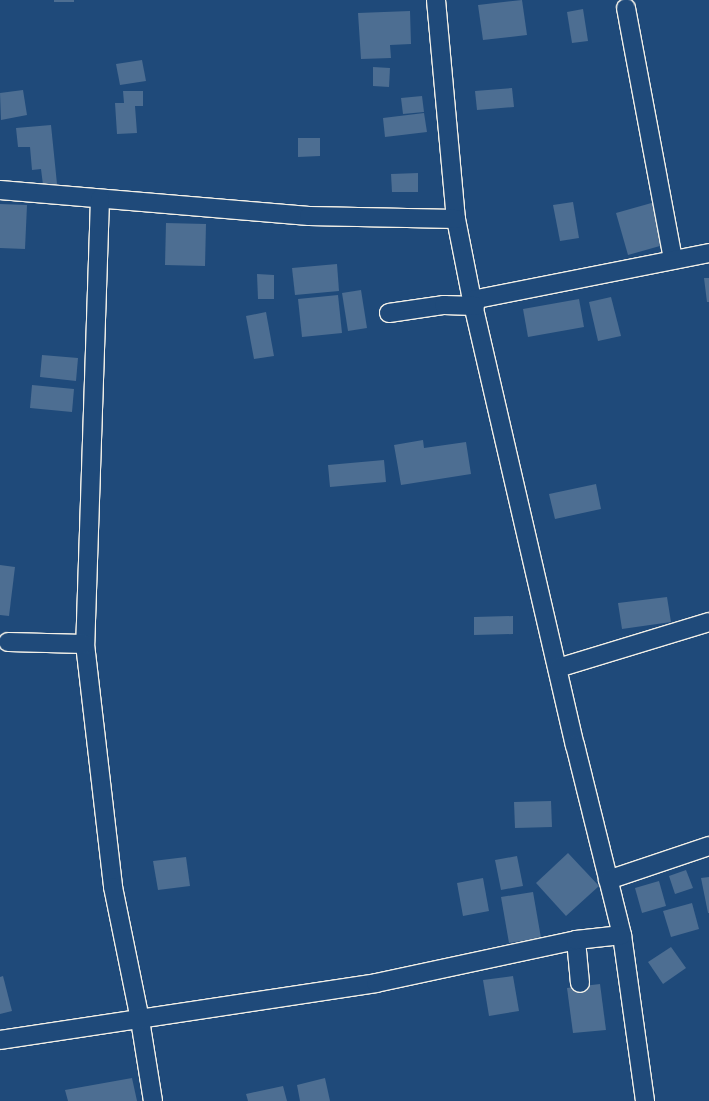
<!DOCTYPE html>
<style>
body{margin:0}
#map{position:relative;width:709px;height:1101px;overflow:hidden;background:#1f4a7a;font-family:"Gochi Hand",sans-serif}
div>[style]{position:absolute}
.building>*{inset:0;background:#4d6e92}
.roads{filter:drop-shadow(1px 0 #f4f1e8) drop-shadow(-1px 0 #f4f1e8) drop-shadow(0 1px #f4f1e8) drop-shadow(0 -1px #f4f1e8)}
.minor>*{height:18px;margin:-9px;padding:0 9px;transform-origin:9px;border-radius:9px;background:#1f4a7a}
span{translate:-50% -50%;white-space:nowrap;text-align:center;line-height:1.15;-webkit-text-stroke:3.5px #1f4a7a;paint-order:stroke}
</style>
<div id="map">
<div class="building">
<div style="clip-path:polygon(54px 0,74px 0,74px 2px,54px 2px)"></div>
<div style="clip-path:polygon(522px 0,527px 35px,483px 40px,478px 5px)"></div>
<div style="clip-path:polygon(583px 9px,588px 41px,572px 43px,567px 12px)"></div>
<div style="clip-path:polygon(410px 11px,411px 44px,390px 45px,391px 58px,361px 59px,358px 13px)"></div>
<div style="clip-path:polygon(142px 60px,146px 81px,120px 85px,116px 64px)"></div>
<div style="clip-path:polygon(373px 67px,390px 68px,389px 87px,373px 86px)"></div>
<div style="clip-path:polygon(512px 88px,514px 107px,477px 110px,475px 91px)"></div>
<div style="clip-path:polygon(23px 90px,27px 115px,1px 120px,0 93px)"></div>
<div style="clip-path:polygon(123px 91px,143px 91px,143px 106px,135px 106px,137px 133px,117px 134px,115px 103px,124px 103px)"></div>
<div style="clip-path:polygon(422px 96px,424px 112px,403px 114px,401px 98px)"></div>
<div style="clip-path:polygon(424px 113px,427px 132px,385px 137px,383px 118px)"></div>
<div style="clip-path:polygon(51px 125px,57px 184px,43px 185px,41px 169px,32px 170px,30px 147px,18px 147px,16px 128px)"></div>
<div style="clip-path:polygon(298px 138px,320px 138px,320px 156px,298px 157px)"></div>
<div style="clip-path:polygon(418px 173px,418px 192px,392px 192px,391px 174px)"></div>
<div style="clip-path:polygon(573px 202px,579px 238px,560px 241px,553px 205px)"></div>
<div style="clip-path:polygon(655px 202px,667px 244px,628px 255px,616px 213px)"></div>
<div style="clip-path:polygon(0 204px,27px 205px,25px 249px,0 248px)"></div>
<div style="clip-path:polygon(166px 223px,206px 224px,205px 266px,165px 265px)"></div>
<div style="clip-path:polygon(337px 264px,339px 291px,295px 295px,292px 268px)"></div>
<div style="clip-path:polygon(257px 274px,274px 275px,274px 299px,258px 299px)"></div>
<div style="clip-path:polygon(704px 278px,709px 278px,709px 302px,707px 302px)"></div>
<div style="clip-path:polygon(361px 290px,367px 328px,348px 331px,342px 293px)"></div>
<div style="clip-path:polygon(338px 295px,342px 333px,302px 337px,298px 299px)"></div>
<div style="clip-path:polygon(611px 297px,621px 336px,598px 341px,589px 302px)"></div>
<div style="clip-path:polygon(579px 299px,584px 327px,528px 337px,523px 309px)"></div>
<div style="clip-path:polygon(266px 312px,274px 356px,254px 359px,246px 316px)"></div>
<div style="clip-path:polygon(42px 355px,78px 358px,76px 381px,40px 377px)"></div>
<div style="clip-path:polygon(32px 385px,74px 389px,72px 412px,30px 408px)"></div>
<div style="clip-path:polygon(423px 440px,424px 448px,466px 442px,471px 474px,401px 485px,394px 445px)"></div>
<div style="clip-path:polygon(384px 460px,386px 482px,330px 487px,328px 465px)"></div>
<div style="clip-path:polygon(596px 484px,601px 509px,555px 519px,549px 494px)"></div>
<div style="clip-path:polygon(0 565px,15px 567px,9px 616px,0 615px)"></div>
<div style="clip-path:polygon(667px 597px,671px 622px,622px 629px,618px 603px)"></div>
<div style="clip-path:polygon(513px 616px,513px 634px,474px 635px,474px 617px)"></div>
<div style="clip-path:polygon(551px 801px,552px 827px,515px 828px,514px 802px)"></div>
<div style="clip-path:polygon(568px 853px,599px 886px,566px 916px,536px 883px)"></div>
<div style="clip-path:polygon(517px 856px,523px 886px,501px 890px,495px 860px)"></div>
<div style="clip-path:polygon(186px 857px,190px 886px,158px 890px,153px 861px)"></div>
<div style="clip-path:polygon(686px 870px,693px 888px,675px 894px,669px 876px)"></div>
<div style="clip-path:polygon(709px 877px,709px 913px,708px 913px,701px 878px)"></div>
<div style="clip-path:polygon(483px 878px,489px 911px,463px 916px,457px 883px)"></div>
<div style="clip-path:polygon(659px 881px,666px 906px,642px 913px,635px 888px)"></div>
<div style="clip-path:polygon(533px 892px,541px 938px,509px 943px,501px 897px)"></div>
<div style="clip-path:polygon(692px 903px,699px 929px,671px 937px,663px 911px)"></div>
<div style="clip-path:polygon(671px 947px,686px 968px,663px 984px,648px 962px)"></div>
<div style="clip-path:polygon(3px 976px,12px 1011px,0 1014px,0 977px)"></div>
<div style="clip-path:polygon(513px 976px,519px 1011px,489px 1016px,483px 980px)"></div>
<div style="clip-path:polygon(600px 984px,606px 1030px,573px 1033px,567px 988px)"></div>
<div style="clip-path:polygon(132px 1078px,137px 1101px,68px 1101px,65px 1090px)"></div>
<div style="clip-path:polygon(325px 1078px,330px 1101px,300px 1101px,297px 1085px)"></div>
<div style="clip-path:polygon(283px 1086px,287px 1101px,248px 1101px,246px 1094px)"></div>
</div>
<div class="roads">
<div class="minor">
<div style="left:436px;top:0;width:220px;rotate:84.8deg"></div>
<div style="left:456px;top:219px;width:83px;rotate:78.8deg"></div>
<div style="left:472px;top:300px;width:457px;rotate:77deg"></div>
<div style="left:575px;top:745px;width:196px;rotate:76.1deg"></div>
<div style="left:622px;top:935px;width:168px;rotate:82.1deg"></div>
<div style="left:626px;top:8px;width:256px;rotate:79.4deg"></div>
<div style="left:0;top:190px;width:310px;rotate:4.8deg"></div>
<div style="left:309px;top:216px;width:147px;rotate:1.2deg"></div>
<div style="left:100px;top:199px;width:445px;rotate:91.9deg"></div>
<div style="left:85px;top:644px;width:245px;rotate:83.4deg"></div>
<div style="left:113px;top:887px;width:136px;rotate:78.5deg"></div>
<div style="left:140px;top:1020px;width:82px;rotate:80.9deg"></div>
<div style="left:472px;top:300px;width:242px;rotate:-11.2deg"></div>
<div style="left:389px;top:313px;width:56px;rotate:-8.3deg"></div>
<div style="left:444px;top:305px;width:31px;rotate:2deg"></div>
<div style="left:8px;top:642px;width:77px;rotate:1.5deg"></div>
<div style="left:558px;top:668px;width:158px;rotate:-16.9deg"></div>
<div style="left:608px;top:880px;width:107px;rotate:-18.6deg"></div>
<div style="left:576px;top:940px;width:43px;rotate:84.7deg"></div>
<div style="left:0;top:1040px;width:380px;rotate:-8.6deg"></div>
<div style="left:376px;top:983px;width:205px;rotate:-12.1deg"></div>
<div style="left:576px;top:940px;width:46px;rotate:-6.2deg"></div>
</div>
</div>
</div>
